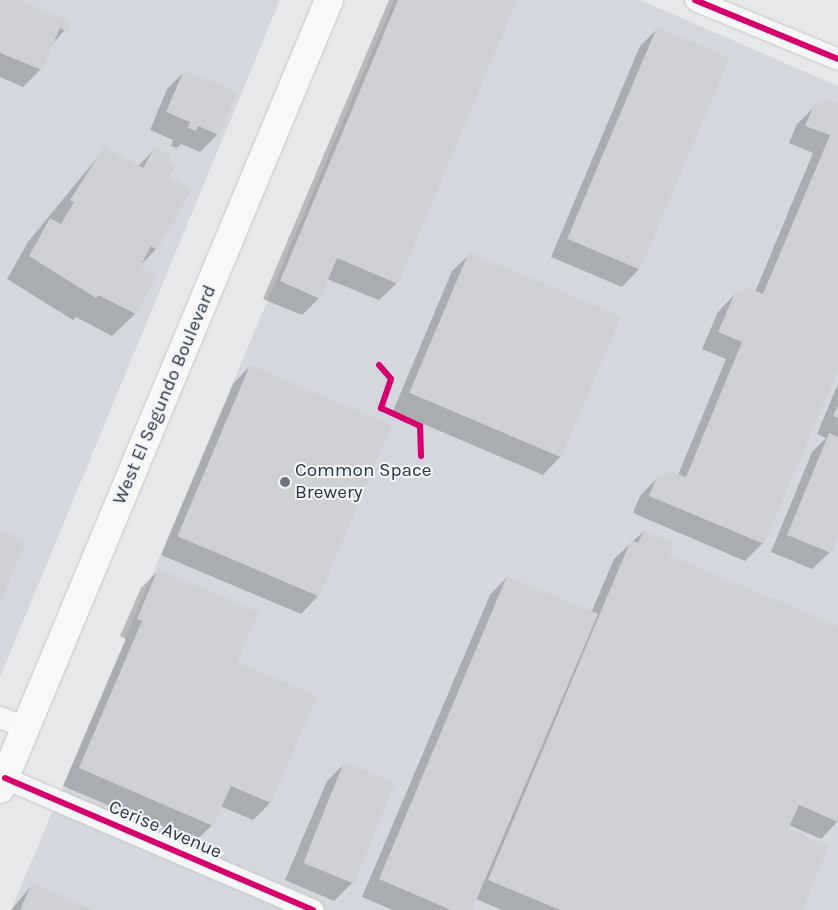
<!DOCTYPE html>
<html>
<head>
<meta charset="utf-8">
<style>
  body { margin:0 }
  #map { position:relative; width:838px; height:910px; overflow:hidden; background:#e6e8ea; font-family:Karla,sans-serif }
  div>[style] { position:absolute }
  .built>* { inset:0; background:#d4d7dd }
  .shadow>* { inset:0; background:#0003 }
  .building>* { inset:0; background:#ced0d3; transform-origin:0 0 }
  .roads { filter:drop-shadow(0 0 1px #c4c6c8) drop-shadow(0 0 1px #c4c6c8) }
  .street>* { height:21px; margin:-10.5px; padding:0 10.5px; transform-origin:10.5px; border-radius:10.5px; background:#f5f6f7 }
  .primary>* { height:28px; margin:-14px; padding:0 14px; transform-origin:14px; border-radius:14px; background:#f8f8f8 }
  .cycleway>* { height:6px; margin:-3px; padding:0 3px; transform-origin:3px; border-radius:3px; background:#d6006c }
  .dots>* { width:14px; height:14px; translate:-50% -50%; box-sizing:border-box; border:2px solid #f4f6f9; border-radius:50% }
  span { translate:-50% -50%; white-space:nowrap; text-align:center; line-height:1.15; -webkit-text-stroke:4px #f4f6f9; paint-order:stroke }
  .street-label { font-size:19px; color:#2b3445 }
  .poi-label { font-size:19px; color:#2b3445 }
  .left { translate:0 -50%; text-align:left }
</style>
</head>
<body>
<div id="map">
  <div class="built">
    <div style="clip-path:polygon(0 0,280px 0,0 677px)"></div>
    <div style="clip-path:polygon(394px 0,640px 0,838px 86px,838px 910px,11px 910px)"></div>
  </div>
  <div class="shadow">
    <div style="clip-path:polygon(0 0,17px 0,70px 24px,50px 47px,41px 69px,23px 87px,0 77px)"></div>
    <div style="clip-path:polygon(389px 0,516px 0,397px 283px,379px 300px,327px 279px,319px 298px,302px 315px,263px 299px)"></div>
    <div style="clip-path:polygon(657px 29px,639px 269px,622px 287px,551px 257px,640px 46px)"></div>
    <div style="clip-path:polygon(185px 71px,218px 134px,200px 152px,181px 144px,177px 148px,171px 146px,173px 140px,150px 130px,167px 89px)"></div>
    <div style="clip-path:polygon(838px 105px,838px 366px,763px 543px,745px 561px,633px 513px,640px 496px,657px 478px,678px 475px,726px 359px,702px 349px,718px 312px,735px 294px,755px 292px,813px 153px,789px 143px,797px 124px,815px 106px)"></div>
    <div style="clip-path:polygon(105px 148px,137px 167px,155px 149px,167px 162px,156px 249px,138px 268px,155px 277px,135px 314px,112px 336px,76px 317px,73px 320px,7px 279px,28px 242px)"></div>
    <div style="clip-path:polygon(470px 254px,560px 457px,543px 475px,393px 411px,452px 271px)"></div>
    <div style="clip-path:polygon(250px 366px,318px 596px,301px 614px,161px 555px,233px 384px)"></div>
    <div style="clip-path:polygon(838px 384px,838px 532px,830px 552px,812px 569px,771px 552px,812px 452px,826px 438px,817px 434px)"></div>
    <div style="clip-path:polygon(644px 531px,667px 556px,838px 628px,838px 821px,821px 839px,789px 825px,787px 829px,801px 910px,502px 910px,476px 899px,471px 910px,393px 910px,362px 897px,490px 595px,507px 577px,591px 613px,614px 559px)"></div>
    <div style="clip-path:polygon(159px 570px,236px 663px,270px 803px,253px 820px,220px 806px,212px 825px,195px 842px,63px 786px,126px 639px,120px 636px,141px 588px)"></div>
    <div style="clip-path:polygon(345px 763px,352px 883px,334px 901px,285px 880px,327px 781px)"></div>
    <div style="clip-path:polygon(32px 885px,92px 910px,11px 910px)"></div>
  </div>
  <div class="building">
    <div style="clip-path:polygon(0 0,20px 0,71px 23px,68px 32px,60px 28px,42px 70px,0 53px)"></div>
    <div style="clip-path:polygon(398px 0,517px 0,398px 284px,337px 258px,320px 299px,280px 281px)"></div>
    <div style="left:657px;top:27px;width:79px;height:230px;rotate:23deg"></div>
    <div style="clip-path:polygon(184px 70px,237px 92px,219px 135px,198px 126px,196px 131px,188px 128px,190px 122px,166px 112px)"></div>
    <div style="clip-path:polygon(828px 99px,838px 103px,838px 369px,764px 544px,649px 496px,657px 477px,672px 472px,686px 477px,742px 342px,718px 332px,735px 293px,749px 288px,763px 294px,830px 135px,805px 126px,814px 105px)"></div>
    <div style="clip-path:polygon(104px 147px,143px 168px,155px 147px,171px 156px,169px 161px,176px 165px,169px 177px,192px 189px,157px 250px,151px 246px,140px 267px,157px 276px,136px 314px,98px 295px,96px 298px,29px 256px,50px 218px,61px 224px,74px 202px,70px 200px)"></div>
    <div style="left:469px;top:252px;width:165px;height:153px;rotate:23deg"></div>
    <div style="left:250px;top:365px;width:154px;height:186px;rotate:23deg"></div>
    <div style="clip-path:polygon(838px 405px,838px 418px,833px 416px)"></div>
    <div style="clip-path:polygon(829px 433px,838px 437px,838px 535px,831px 553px,787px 535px)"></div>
    <div style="clip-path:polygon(0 530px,26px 541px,0 603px)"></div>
    <div style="clip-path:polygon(644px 530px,674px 543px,669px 555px,838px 626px,838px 822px,799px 805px,788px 829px,829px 846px,802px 910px,560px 910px,488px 880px,631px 540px,638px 543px)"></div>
    <div style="clip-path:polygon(158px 569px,259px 612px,237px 662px,317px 696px,271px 803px,231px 786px,213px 826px,79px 768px,142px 621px,137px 619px)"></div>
    <div style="clip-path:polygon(507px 576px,598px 614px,472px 910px,451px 910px,379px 879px)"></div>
    <div style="left:344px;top:762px;width:55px;height:109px;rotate:22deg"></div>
    <div style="clip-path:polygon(32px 883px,95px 910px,20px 910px)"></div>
  </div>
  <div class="roads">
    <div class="street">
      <div style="left:695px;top:0;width:155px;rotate:22.4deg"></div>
      <div style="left:0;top:717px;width:28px;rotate:23deg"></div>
      <div style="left:5px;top:778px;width:335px;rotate:23.2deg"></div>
    </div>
    <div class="primary">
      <div style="left:0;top:789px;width:855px;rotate:-67.36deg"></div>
    </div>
  </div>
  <div class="cycleway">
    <div style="left:695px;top:0;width:155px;rotate:22.4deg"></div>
    <div style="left:379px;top:365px;width:18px;rotate:49deg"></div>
    <div style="left:391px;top:379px;width:31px;rotate:109deg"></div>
    <div style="left:381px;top:408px;width:43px;rotate:24.8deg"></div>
    <div style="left:420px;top:426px;width:30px;rotate:88deg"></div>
    <div style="left:5px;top:778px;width:335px;rotate:23.2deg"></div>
  </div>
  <div class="dots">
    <div style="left:285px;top:482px;background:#6c737f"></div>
  </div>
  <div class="street-label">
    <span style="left:165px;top:395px;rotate:-67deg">West El Segundo Boulevard</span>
    <span style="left:165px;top:830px;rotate:23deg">Cerise Avenue</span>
  </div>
  <div class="poi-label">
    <span class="left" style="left:295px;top:482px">Common Space<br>Brewery</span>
  </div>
</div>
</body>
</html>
